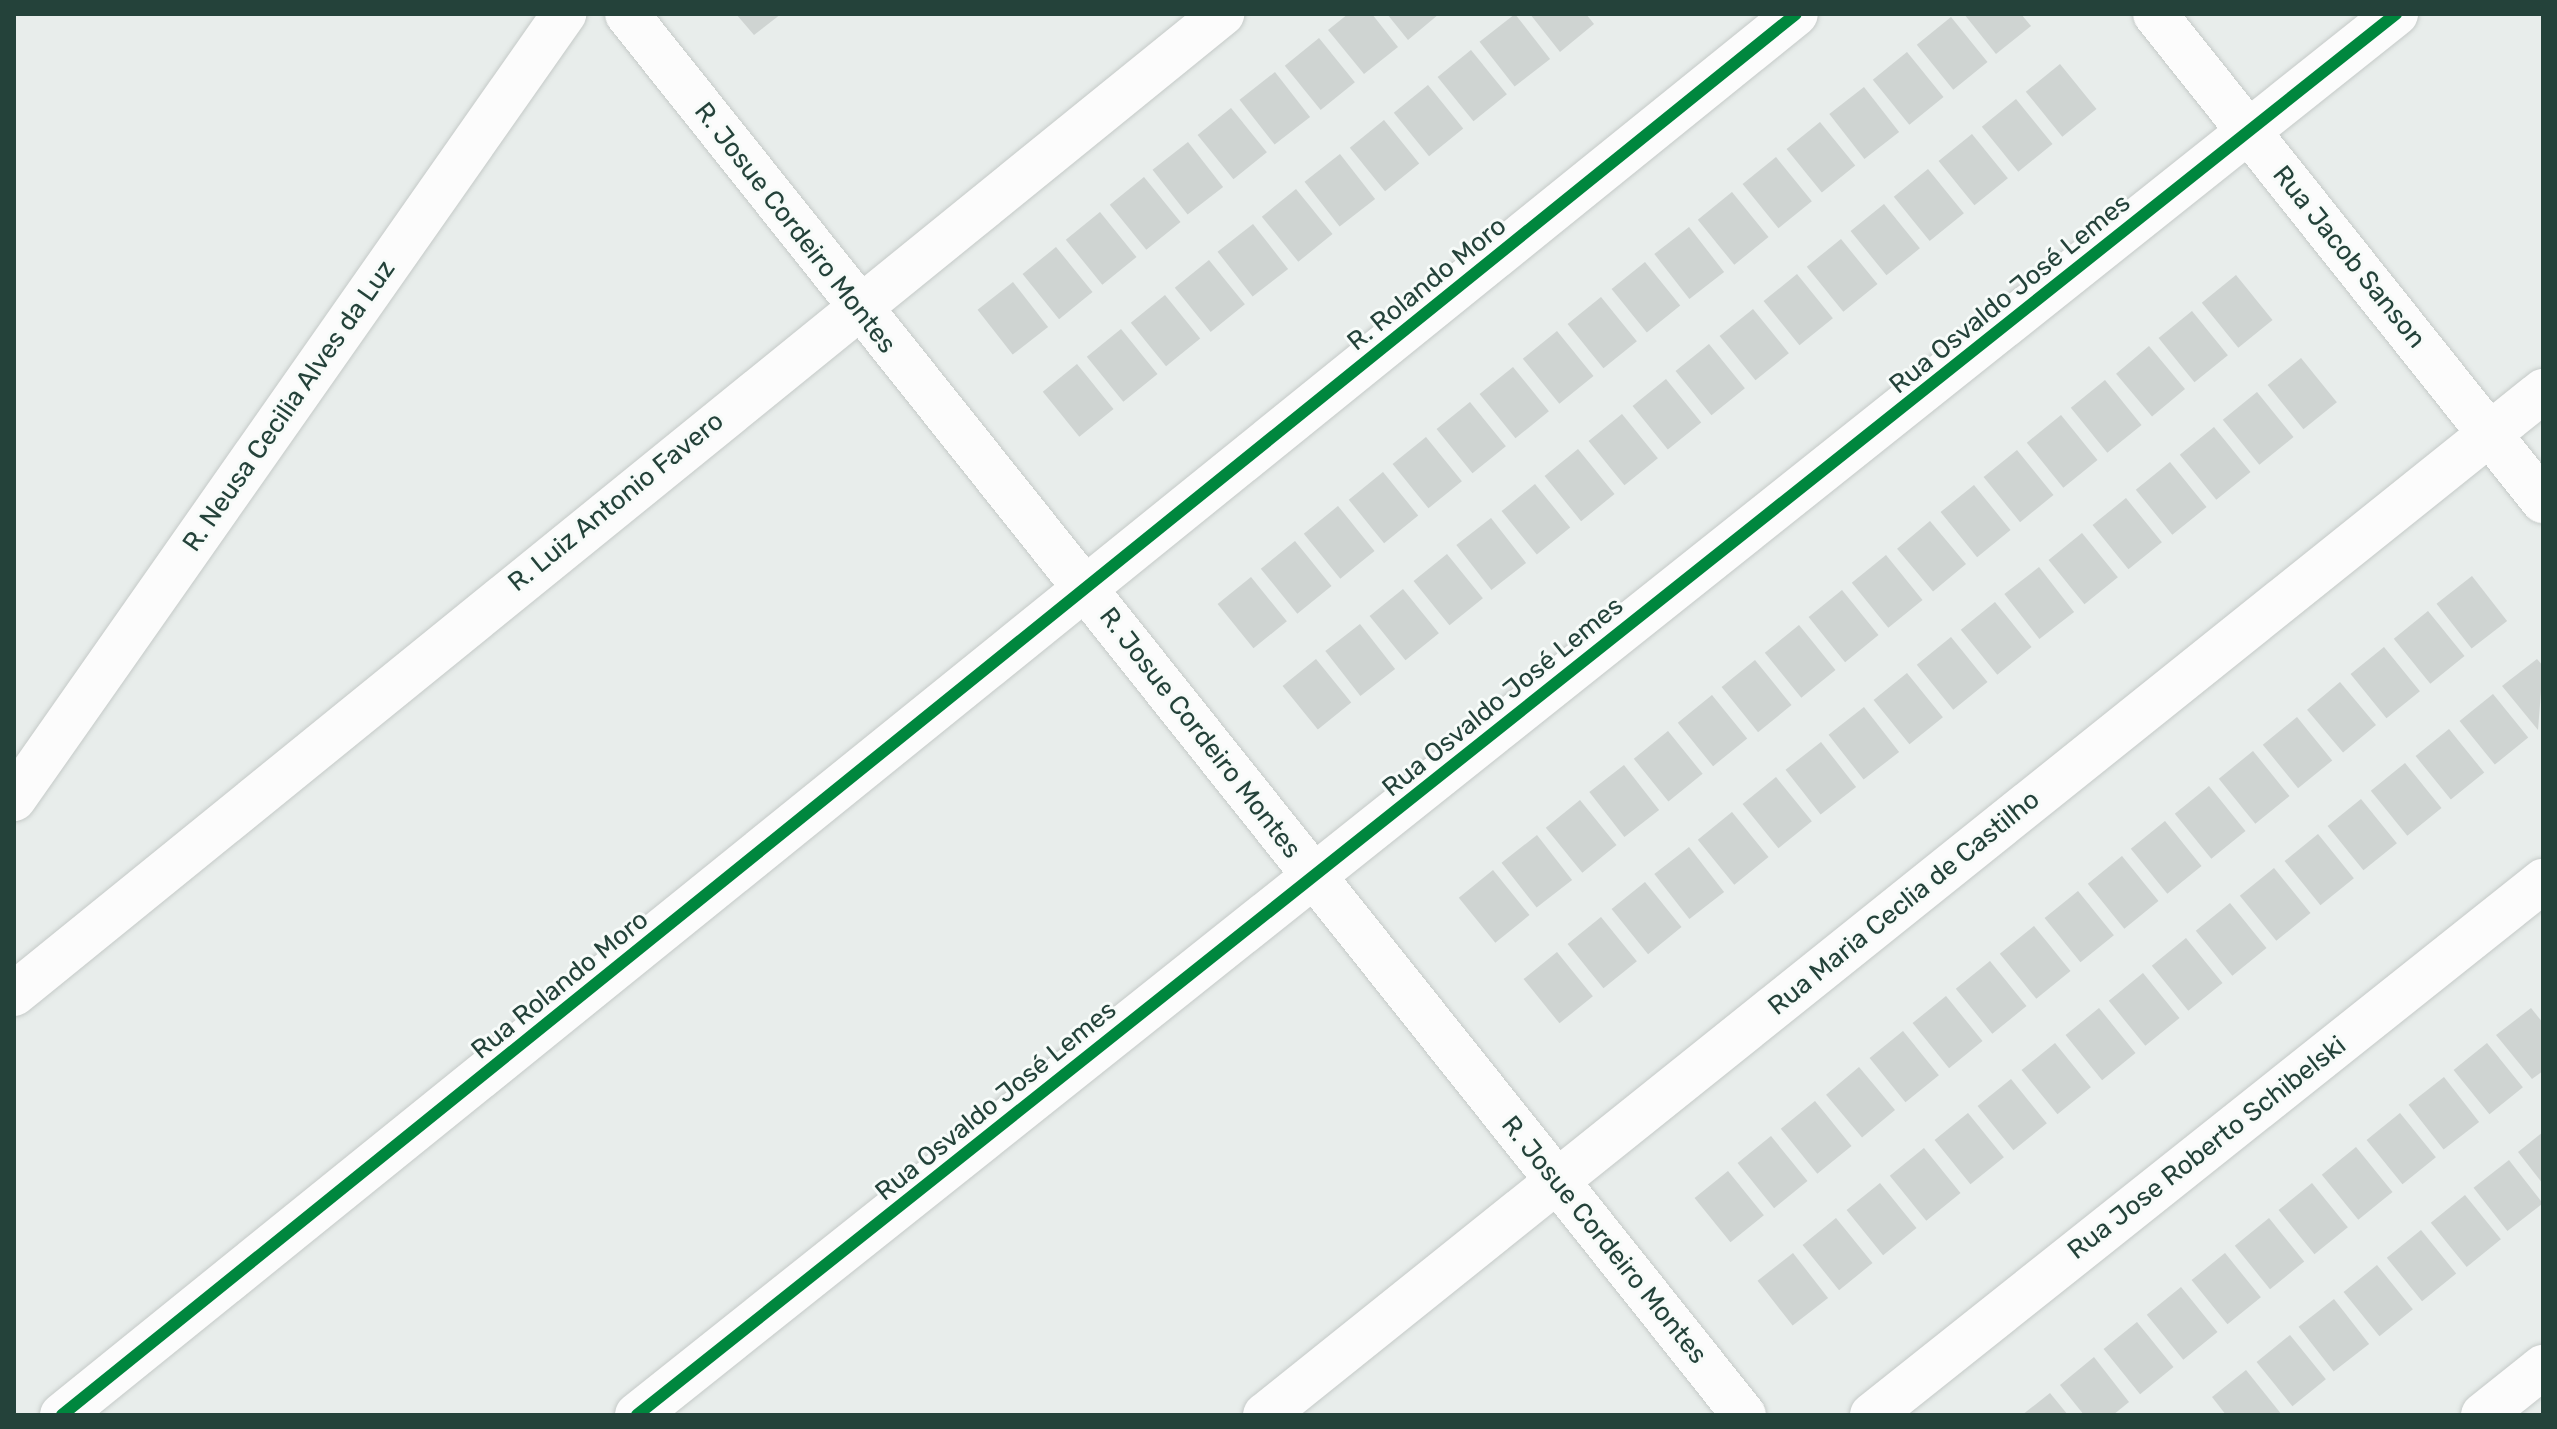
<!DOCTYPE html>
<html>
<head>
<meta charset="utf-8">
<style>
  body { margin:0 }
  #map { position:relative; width:2557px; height:1429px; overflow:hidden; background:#e8edeb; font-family:Rubik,sans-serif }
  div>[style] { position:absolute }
  .building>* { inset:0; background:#cfd4d2; transform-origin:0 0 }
  .roads { filter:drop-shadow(0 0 2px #c5cac8) drop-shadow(0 0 2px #c5cac8) }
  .street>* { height:44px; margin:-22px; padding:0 22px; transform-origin:22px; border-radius:22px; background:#fcfcfc }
  .cycleway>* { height:12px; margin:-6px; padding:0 6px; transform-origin:6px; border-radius:6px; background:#00873e }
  span { translate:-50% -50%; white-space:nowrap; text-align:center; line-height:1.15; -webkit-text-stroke:6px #f7fbf9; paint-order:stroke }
  .street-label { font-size:26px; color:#24423a }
  .frame { position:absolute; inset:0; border:16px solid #24423a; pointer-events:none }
</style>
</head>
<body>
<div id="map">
  <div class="building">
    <div style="clip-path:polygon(736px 14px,781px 14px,754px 35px)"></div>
    <div style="clip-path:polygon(1348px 14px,1372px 14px,1398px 47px,1364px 74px,1328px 30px)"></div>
    <div style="clip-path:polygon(1387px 14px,1439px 14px,1408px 40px)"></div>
    <div style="left:1515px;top:14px;width:57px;height:45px;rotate:52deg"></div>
    <div style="clip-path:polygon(1530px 14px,1586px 14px,1594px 24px,1560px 52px)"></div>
    <div style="clip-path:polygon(1964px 14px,2021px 14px,2031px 26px,1996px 54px)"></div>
    <div style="left:1951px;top:17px;width:58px;height:44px;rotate:51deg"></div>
    <div style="left:1319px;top:38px;width:57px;height:44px;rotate:51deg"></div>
    <div style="left:1471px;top:50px;width:57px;height:43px;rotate:51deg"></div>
    <div style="left:1907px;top:52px;width:58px;height:44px;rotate:51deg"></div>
    <div style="left:2060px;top:64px;width:58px;height:44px;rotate:51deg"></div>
    <div style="left:1275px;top:72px;width:57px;height:45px;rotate:52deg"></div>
    <div style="left:1428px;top:85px;width:56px;height:44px;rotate:51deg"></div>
    <div style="left:1864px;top:87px;width:57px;height:44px;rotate:52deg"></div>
    <div style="left:2016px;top:99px;width:58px;height:44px;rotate:51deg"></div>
    <div style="left:1231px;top:108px;width:57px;height:43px;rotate:51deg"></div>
    <div style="left:1384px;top:120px;width:56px;height:44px;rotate:51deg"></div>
    <div style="left:1820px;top:122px;width:56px;height:43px;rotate:51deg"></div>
    <div style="left:1972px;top:134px;width:57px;height:43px;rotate:51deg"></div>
    <div style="left:1188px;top:142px;width:57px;height:45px;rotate:52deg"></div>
    <div style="left:1340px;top:154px;width:57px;height:45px;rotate:52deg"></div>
    <div style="left:1776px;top:157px;width:57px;height:43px;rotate:51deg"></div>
    <div style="left:1928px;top:169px;width:57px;height:44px;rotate:51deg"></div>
    <div style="left:1144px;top:177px;width:58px;height:44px;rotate:51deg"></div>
    <div style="left:1296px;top:189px;width:58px;height:44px;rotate:51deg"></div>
    <div style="left:1732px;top:192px;width:58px;height:44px;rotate:51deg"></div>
    <div style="left:1884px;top:204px;width:57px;height:43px;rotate:51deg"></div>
    <div style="left:1100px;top:212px;width:58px;height:44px;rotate:51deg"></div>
    <div style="left:1253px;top:224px;width:57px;height:45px;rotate:52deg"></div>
    <div style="left:1689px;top:227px;width:57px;height:44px;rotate:52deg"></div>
    <div style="left:1841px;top:239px;width:58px;height:44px;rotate:51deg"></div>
    <div style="left:1056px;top:247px;width:58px;height:43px;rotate:51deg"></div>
    <div style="left:1209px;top:260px;width:57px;height:44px;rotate:51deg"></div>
    <div style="left:1645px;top:262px;width:56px;height:43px;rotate:51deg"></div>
    <div style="left:1797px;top:274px;width:57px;height:43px;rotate:51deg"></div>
    <div style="left:2236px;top:275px;width:58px;height:44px;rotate:51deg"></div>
    <div style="left:1013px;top:282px;width:57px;height:45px;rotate:52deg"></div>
    <div style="left:1165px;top:295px;width:56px;height:44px;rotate:51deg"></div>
    <div style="left:1601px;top:297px;width:57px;height:43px;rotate:51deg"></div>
    <div style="left:1753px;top:309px;width:57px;height:43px;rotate:51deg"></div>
    <div style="left:2192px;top:311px;width:57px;height:43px;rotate:51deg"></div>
    <div style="left:1121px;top:329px;width:58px;height:44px;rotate:51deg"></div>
    <div style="left:1557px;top:331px;width:58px;height:44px;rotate:51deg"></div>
    <div style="left:1709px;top:344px;width:57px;height:43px;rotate:51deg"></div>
    <div style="left:2149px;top:346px;width:56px;height:43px;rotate:50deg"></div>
    <div style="left:2301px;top:358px;width:57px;height:43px;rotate:51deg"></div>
    <div style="left:1077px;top:364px;width:58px;height:44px;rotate:51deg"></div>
    <div style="left:1513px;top:367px;width:57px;height:43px;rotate:51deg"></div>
    <div style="left:1666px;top:379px;width:56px;height:43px;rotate:51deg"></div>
    <div style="left:2105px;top:380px;width:58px;height:44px;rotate:51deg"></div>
    <div style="left:2257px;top:392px;width:58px;height:44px;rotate:51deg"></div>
    <div style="left:1470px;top:402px;width:57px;height:43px;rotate:51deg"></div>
    <div style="left:1622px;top:414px;width:57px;height:43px;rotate:51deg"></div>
    <div style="left:2061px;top:415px;width:58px;height:44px;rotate:51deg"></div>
    <div style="left:2214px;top:427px;width:58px;height:44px;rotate:51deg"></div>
    <div style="left:1426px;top:437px;width:57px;height:43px;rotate:51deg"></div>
    <div style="left:1578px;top:449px;width:58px;height:43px;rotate:51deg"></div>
    <div style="left:2017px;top:450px;width:58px;height:43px;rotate:51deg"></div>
    <div style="left:2170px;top:462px;width:58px;height:44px;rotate:51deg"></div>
    <div style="left:1383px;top:472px;width:56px;height:44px;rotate:51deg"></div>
    <div style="left:1535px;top:484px;width:56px;height:43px;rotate:51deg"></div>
    <div style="left:1974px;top:485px;width:58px;height:43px;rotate:51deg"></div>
    <div style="left:2126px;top:498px;width:57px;height:43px;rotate:51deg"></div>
    <div style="left:1338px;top:506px;width:58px;height:44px;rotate:51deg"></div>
    <div style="left:1491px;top:518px;width:57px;height:44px;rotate:52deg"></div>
    <div style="left:1930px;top:521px;width:56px;height:43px;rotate:50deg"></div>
    <div style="left:2082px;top:533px;width:57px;height:43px;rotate:51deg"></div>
    <div style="left:1295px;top:541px;width:58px;height:44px;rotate:51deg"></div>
    <div style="left:1447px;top:554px;width:57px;height:43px;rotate:51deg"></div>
    <div style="left:1886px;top:555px;width:58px;height:44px;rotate:51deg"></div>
    <div style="left:2039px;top:567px;width:57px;height:44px;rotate:52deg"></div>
    <div style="left:2472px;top:576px;width:57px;height:45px;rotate:52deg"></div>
    <div style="left:1251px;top:577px;width:57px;height:43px;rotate:51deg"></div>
    <div style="left:1403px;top:589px;width:57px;height:43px;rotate:51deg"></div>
    <div style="left:1842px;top:590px;width:58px;height:43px;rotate:51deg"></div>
    <div style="left:1995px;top:602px;width:58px;height:44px;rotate:51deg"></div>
    <div style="left:2428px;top:611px;width:58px;height:44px;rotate:51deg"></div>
    <div style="left:1360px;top:624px;width:57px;height:44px;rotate:52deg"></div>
    <div style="left:1799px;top:625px;width:58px;height:44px;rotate:51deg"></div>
    <div style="left:1951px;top:637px;width:58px;height:44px;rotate:51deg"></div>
    <div style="left:2384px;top:647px;width:57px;height:43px;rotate:51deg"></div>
    <div style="left:1316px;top:659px;width:56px;height:43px;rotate:51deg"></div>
    <div style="clip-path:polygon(2537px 659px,2543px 666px,2538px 730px,2502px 686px)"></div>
    <div style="left:1755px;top:660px;width:58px;height:43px;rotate:51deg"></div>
    <div style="left:1907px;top:673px;width:57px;height:43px;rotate:51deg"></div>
    <div style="left:2340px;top:682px;width:56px;height:43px;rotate:50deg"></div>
    <div style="left:2493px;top:694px;width:56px;height:43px;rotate:51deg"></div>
    <div style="left:1712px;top:695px;width:56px;height:44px;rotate:51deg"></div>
    <div style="left:1864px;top:707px;width:57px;height:45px;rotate:52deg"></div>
    <div style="left:2297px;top:717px;width:56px;height:44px;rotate:51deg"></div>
    <div style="left:2449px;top:729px;width:56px;height:43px;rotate:51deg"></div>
    <div style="left:1668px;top:731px;width:55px;height:44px;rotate:51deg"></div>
    <div style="left:1821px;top:742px;width:57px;height:45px;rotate:52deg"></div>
    <div style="left:2253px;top:751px;width:58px;height:44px;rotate:51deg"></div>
    <div style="left:2405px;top:763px;width:58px;height:44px;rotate:51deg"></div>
    <div style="left:1624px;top:765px;width:57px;height:44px;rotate:52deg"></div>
    <div style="left:1776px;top:777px;width:57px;height:43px;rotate:51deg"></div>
    <div style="left:2209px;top:786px;width:58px;height:44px;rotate:51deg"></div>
    <div style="left:2361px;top:799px;width:57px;height:43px;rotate:51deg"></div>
    <div style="left:1580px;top:800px;width:58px;height:44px;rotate:51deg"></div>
    <div style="left:1732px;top:812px;width:58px;height:44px;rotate:51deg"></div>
    <div style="left:2165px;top:821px;width:58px;height:44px;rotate:51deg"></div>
    <div style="left:2318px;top:834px;width:57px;height:43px;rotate:51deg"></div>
    <div style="left:1537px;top:835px;width:57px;height:45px;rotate:52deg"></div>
    <div style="left:1689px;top:847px;width:57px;height:44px;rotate:52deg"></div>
    <div style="left:2122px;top:856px;width:58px;height:44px;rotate:51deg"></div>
    <div style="left:2274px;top:868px;width:58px;height:44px;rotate:51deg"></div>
    <div style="left:1493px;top:870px;width:58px;height:44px;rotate:51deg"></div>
    <div style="left:1645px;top:882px;width:58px;height:43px;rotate:51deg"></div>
    <div style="left:2078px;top:891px;width:57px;height:43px;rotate:51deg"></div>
    <div style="left:2230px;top:903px;width:58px;height:44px;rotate:51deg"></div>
    <div style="left:1601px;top:917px;width:57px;height:43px;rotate:51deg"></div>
    <div style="left:2034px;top:926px;width:58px;height:44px;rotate:51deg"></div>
    <div style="left:2186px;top:938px;width:58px;height:44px;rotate:51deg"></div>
    <div style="left:1557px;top:952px;width:57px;height:43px;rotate:51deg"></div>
    <div style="left:1990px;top:961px;width:58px;height:44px;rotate:51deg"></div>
    <div style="left:2143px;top:973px;width:58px;height:44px;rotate:51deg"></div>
    <div style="left:1946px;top:996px;width:58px;height:43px;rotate:51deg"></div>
    <div style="left:2099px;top:1008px;width:58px;height:43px;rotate:51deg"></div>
    <div style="clip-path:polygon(2531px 1008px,2543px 1023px,2543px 1071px,2532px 1079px,2496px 1035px)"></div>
    <div style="left:1903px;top:1031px;width:57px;height:43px;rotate:51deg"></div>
    <div style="left:2055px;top:1043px;width:57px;height:43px;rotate:51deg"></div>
    <div style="left:2487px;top:1043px;width:57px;height:43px;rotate:51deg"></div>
    <div style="left:1859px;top:1067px;width:56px;height:43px;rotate:50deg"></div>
    <div style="left:2444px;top:1077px;width:57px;height:45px;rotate:52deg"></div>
    <div style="left:2011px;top:1079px;width:57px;height:43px;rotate:51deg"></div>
    <div style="left:1815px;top:1101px;width:58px;height:44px;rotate:51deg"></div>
    <div style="left:1968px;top:1113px;width:57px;height:43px;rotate:51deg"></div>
    <div style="left:2400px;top:1113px;width:57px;height:43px;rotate:51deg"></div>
    <div style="clip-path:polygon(2543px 1132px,2543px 1184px,2518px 1152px)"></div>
    <div style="left:1771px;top:1136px;width:58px;height:43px;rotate:51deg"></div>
    <div style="left:2356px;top:1147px;width:58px;height:44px;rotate:51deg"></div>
    <div style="left:1924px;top:1148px;width:58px;height:44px;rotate:51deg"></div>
    <div style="left:2509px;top:1160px;width:55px;height:45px;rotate:52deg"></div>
    <div style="left:1728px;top:1171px;width:57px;height:43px;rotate:51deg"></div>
    <div style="left:1880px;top:1183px;width:58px;height:43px;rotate:51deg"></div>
    <div style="left:2312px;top:1183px;width:57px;height:43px;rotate:51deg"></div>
    <div style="left:2465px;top:1195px;width:57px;height:44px;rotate:51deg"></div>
    <div style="left:1836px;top:1218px;width:58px;height:43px;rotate:51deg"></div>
    <div style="left:2269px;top:1218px;width:56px;height:44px;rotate:51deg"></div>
    <div style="left:2421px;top:1230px;width:56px;height:44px;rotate:51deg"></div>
    <div style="left:1793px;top:1253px;width:57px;height:45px;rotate:52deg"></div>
    <div style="left:2225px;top:1253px;width:57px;height:43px;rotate:51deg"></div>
    <div style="left:2377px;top:1265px;width:57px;height:43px;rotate:51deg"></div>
    <div style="left:2181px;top:1287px;width:58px;height:44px;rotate:51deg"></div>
    <div style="left:2334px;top:1299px;width:57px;height:45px;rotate:52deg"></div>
    <div style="left:2137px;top:1322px;width:58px;height:43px;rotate:51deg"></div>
    <div style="left:2290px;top:1335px;width:57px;height:43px;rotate:51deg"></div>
    <div style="clip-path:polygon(2094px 1357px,2129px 1402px,2113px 1415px,2084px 1415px,2060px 1385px)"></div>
    <div style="clip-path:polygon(2246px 1370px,2282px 1415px,2226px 1415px,2212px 1397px)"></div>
    <div style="clip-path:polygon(2050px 1393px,2068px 1415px,2022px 1415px)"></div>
  </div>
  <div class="roads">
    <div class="street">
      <div style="left:627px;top:14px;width:1792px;rotate:51.44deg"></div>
      <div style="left:2155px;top:14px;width:623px;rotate:51.46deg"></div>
      <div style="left:14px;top:799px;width:959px;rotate:-54.98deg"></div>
      <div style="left:14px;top:994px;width:1556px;rotate:-39.05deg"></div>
      <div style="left:62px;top:1415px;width:2229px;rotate:-38.94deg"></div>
      <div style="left:637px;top:1415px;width:2249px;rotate:-38.54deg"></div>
      <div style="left:1265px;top:1415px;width:1638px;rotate:-38.7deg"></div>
      <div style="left:1872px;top:1415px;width:858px;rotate:-38.51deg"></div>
      <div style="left:2483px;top:1415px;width:77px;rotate:-38.7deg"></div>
    </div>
  </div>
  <div class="cycleway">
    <div style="left:62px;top:1415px;width:2229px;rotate:-38.94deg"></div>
    <div style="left:637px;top:1415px;width:2249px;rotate:-38.54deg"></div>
  </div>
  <div class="street-label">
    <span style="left:795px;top:228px;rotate:52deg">R. Josue Cordeiro Montes</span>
    <span style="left:2349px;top:257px;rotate:51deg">Rua Jacob Sanson</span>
    <span style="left:1427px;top:284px;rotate:-39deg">R. Rolando Moro</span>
    <span style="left:2010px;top:294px;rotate:-39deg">Rua Osvaldo José Lemes</span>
    <span style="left:289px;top:406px;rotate:-55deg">R. Neusa Cecilia Alves da Luz</span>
    <span style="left:616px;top:502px;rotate:-39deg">R. Luiz Antonio Favero</span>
    <span style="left:1503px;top:697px;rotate:-39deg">Rua Osvaldo José Lemes</span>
    <span style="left:1200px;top:733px;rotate:52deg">R. Josue Cordeiro Montes</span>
    <span style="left:1904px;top:903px;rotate:-39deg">Rua Maria Ceclia de Castilho</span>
    <span style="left:560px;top:985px;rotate:-39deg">Rua Rolando Moro</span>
    <span style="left:996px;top:1101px;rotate:-39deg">Rua Osvaldo José Lemes</span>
    <span style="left:2207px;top:1148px;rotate:-38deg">Rua Jose Roberto Schibelski</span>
    <span style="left:1604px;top:1240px;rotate:51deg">R. Josue Cordeiro Montes</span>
  </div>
  <div class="frame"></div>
</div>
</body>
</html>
